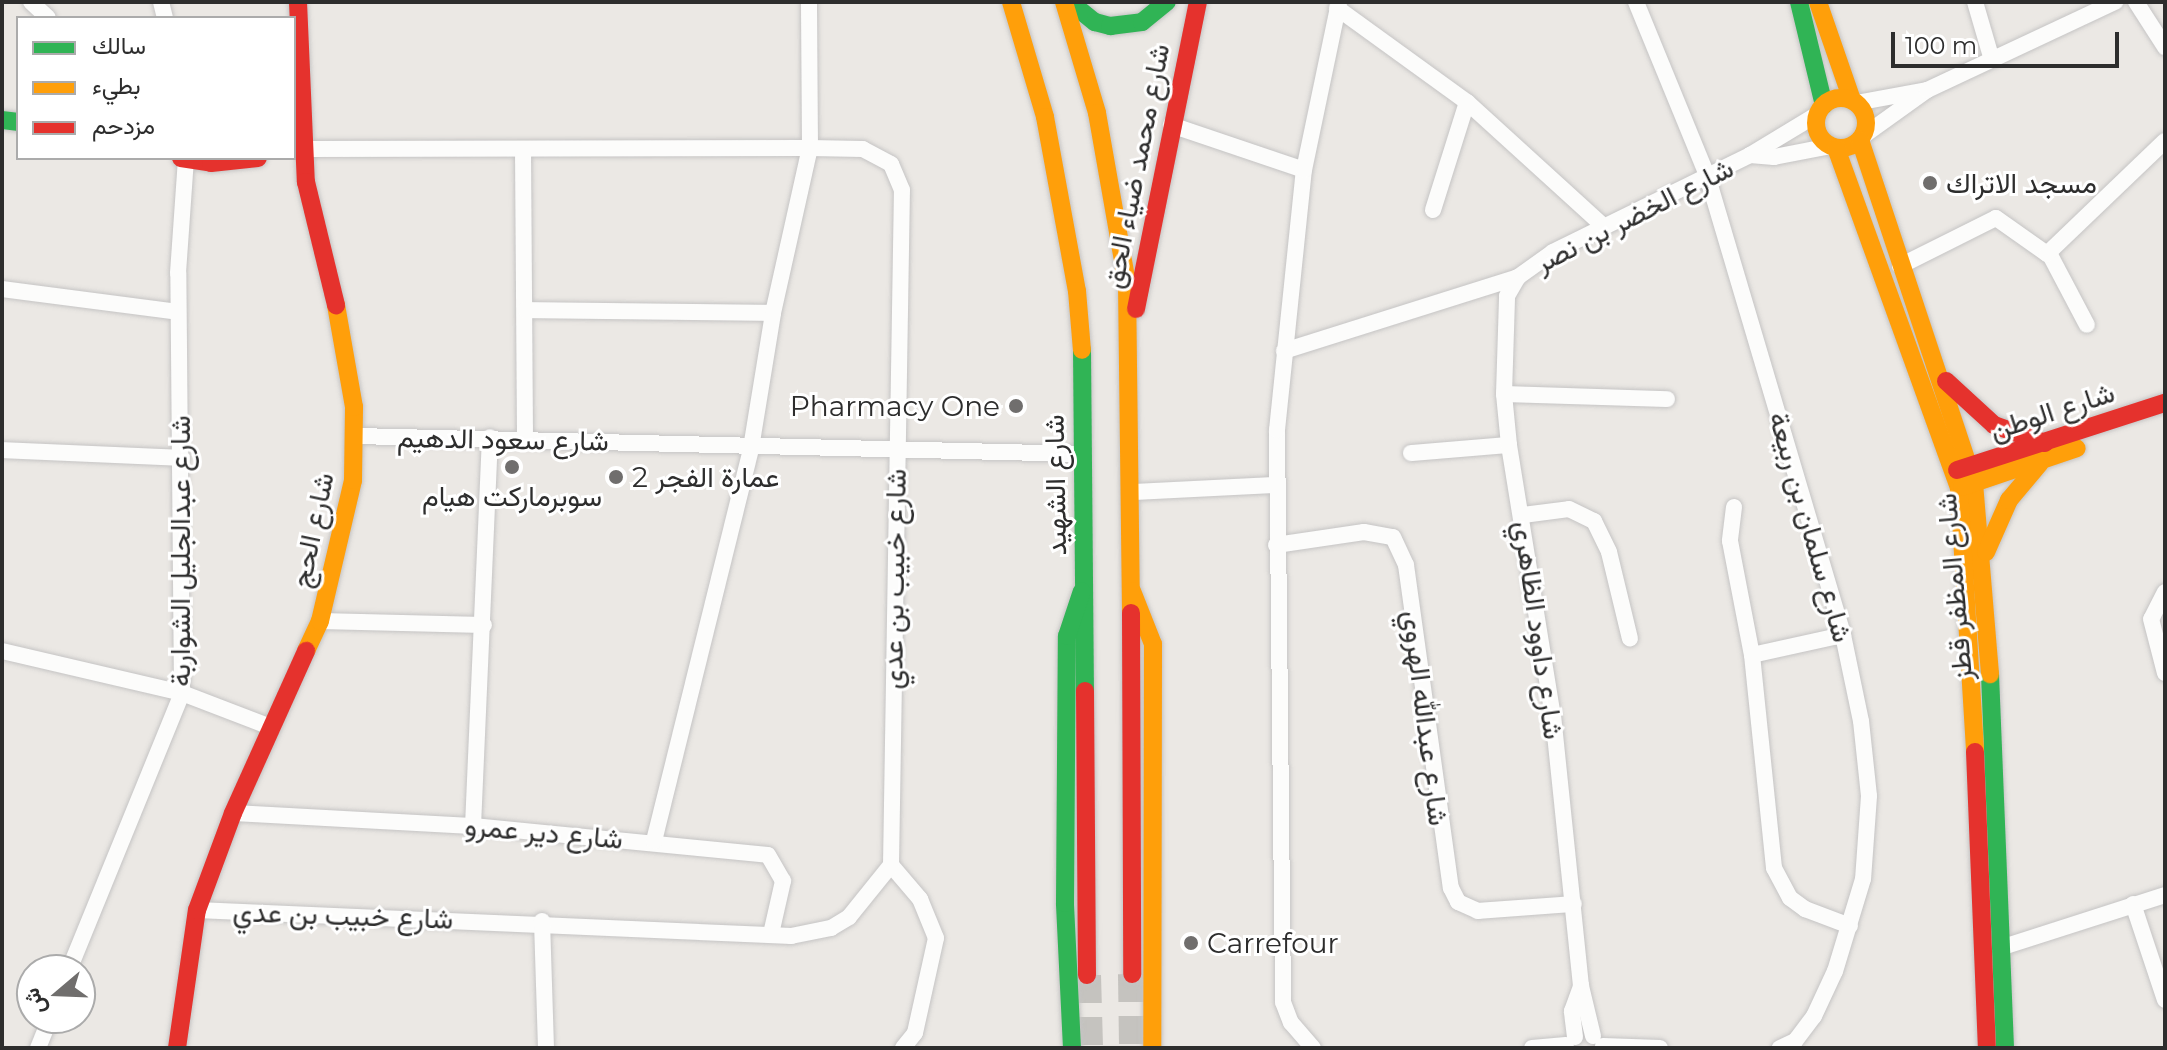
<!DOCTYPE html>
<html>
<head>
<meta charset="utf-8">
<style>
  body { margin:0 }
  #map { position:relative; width:2167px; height:1050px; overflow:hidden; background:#ebe8e4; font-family:Montserrat,Vazirmatn,sans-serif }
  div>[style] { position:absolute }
  .highway-tunnel>* { height:28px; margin-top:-14px; transform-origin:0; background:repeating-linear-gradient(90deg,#c5c3bf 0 28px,transparent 0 42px) }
  .roads { filter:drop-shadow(0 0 2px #c5c4c4) drop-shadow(0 0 2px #c5c4c4) }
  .street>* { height:16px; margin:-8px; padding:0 8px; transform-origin:8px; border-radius:8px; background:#fcfcfb }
  .fast>* { height:18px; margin:-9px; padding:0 9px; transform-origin:9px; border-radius:9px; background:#30b455 }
  .slow>* { height:18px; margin:-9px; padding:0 9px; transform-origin:9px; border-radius:9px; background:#ff9f0a }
  .slow>.ring { margin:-9px; padding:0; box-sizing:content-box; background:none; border:18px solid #ff9f0a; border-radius:50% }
  .jam>* { height:18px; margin:-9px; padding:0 9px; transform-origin:9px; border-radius:9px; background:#e5322d }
  .dots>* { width:22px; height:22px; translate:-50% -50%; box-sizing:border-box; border:4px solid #fff; border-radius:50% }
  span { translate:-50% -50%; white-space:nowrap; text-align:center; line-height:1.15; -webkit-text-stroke:6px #fff; paint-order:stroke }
  .street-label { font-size:28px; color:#2d2d2d }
  .poi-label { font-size:28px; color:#2d2d2d }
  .left { translate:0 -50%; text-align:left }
  .right { translate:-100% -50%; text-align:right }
  .frame { position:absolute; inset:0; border:4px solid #2d2d2d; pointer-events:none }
  .legend { position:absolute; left:16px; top:16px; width:280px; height:144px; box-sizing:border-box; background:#fff; border:2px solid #ababab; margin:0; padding:10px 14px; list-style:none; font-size:24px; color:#2d2d2d }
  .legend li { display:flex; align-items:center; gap:16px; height:40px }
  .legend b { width:40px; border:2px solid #ababab }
  .north { position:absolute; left:16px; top:954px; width:80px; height:80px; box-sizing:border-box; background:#fff; border:2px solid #ababab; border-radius:50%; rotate:251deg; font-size:22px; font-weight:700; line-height:32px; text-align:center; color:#2d2d2d }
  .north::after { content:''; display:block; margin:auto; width:28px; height:36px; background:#706e6d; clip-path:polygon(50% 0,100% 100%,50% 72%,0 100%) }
  .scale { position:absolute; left:1891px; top:32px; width:228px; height:36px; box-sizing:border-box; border:4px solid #2d2d2d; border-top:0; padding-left:10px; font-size:24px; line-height:28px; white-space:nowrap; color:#2d2d2d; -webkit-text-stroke:6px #fff; paint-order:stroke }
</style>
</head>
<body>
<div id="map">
  <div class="highway-tunnel">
    <div style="left:1132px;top:974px;width:74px;rotate:89.2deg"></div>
    <div style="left:1087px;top:975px;width:73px;rotate:88.4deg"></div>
  </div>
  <div class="roads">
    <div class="street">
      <div style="left:31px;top:2px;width:23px;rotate:43deg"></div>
      <div style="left:161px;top:2px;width:16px;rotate:76deg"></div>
      <div style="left:1636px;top:2px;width:187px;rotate:67.7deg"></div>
      <div style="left:1707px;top:175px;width:480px;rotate:73.5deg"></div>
      <div style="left:1843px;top:635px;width:88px;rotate:78.2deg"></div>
      <div style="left:1861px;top:721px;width:75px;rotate:83.9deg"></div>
      <div style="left:1869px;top:796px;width:83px;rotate:94.1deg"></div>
      <div style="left:1863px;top:879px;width:96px;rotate:106.9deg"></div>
      <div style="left:1835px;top:971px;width:50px;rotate:115deg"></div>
      <div style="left:1814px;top:1016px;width:31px;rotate:127deg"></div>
      <div style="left:1795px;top:1041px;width:17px;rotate:155deg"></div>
      <div style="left:1975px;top:2px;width:60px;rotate:73.7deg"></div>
      <div style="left:2136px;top:2px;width:54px;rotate:57.2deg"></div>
      <div style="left:1337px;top:8px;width:160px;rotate:35.9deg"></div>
      <div style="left:1467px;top:102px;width:183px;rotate:42.3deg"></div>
      <div style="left:1856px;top:103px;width:72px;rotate:-10.4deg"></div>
      <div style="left:1171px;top:125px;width:140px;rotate:18.7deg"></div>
      <div style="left:1863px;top:136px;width:79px;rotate:-35.7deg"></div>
      <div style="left:1927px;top:90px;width:208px;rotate:-25.1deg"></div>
      <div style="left:523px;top:150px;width:287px;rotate:89.6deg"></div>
      <div style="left:1750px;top:155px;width:24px;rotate:5deg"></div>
      <div style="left:1774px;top:157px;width:57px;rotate:-11.1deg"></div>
      <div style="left:1433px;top:210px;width:113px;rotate:-72.5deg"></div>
      <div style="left:2049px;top:253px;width:81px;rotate:62.2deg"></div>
      <div style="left:1900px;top:266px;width:107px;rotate:-26.6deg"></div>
      <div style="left:1996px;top:218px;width:62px;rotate:35.2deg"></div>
      <div style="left:2047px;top:254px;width:163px;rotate:-43.8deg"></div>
      <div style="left:2px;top:289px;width:177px;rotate:7.4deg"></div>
      <div style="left:526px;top:310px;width:247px;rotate:0.7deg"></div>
      <div style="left:1284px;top:351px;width:245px;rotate:-17.5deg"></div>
      <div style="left:1504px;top:394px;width:163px;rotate:1.8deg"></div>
      <div style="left:356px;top:436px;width:727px;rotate:1.42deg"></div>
      <div style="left:2px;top:450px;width:180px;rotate:2.5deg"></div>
      <div style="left:1411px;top:453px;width:98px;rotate:-4.7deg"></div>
      <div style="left:1132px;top:492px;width:144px;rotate:-2.8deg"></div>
      <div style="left:1734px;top:507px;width:34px;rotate:97deg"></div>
      <div style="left:1730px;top:541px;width:116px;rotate:79.1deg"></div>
      <div style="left:1752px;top:655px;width:214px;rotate:84.1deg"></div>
      <div style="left:1774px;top:868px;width:34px;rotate:62deg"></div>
      <div style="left:1790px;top:898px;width:19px;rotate:36deg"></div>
      <div style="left:1805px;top:909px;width:48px;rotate:20.7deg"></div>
      <div style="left:1523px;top:515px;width:46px;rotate:-7.4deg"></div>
      <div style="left:1569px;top:509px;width:28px;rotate:26deg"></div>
      <div style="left:1594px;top:521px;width:34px;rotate:64deg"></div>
      <div style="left:1609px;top:552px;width:89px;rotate:76.4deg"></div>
      <div style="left:1276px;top:545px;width:89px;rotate:-8.4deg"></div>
      <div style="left:1364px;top:532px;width:29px;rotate:10deg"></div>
      <div style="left:1393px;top:537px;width:31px;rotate:65deg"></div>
      <div style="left:1406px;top:565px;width:326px;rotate:82.1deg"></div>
      <div style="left:1451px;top:888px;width:16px;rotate:63deg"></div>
      <div style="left:1458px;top:902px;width:22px;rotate:24deg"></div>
      <div style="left:1478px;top:911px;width:96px;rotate:-4.2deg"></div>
      <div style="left:2165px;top:592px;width:30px;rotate:117deg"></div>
      <div style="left:2151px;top:619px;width:56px;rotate:75.5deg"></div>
      <div style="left:320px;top:621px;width:164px;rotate:1.4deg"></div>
      <div style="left:2px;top:651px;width:185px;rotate:13.1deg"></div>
      <div style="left:182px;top:693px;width:97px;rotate:21deg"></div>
      <div style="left:1752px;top:655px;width:93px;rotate:-12.4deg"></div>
      <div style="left:233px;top:813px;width:240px;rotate:3.1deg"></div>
      <div style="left:473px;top:826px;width:296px;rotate:5.6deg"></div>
      <div style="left:768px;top:855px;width:30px;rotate:60deg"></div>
      <div style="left:783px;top:881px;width:54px;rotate:102.8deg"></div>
      <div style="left:473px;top:826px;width:389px;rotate:-87.5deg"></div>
      <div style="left:654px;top:841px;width:405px;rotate:-76.1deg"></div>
      <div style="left:751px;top:448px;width:137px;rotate:-80.7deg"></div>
      <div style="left:773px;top:313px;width:169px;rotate:-77.4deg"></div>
      <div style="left:810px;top:148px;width:146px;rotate:-90.4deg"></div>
      <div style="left:891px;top:865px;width:45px;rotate:49.5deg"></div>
      <div style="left:920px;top:899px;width:42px;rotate:67.7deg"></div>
      <div style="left:936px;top:938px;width:97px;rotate:102.5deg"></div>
      <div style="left:915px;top:1033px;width:19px;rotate:129deg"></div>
      <div style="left:2133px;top:904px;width:101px;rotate:71.6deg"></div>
      <div style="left:197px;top:910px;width:595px;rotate:2.51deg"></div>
      <div style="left:791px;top:936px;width:41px;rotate:-11.3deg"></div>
      <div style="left:831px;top:928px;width:21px;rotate:-31deg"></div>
      <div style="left:849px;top:917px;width:67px;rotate:-51.1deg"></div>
      <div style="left:891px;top:865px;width:675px;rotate:-89.07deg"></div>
      <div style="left:902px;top:190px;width:28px;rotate:-113deg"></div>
      <div style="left:891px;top:164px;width:32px;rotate:-152deg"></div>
      <div style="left:863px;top:149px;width:53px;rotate:-178.9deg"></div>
      <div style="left:810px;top:148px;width:508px;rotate:179.89deg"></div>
      <div style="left:542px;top:921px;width:127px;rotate:88.2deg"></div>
      <div style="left:2000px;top:948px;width:173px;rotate:-17.8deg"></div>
      <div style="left:69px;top:970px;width:299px;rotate:-67.8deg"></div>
      <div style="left:182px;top:693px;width:420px;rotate:-90.5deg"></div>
      <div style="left:178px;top:273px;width:115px;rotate:-86deg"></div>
      <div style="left:1593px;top:1036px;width:51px;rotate:-103.5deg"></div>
      <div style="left:1581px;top:986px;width:270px;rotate:-95.9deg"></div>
      <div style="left:1553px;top:717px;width:276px;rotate:-99.2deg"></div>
      <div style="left:1509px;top:445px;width:51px;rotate:-95.6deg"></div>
      <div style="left:1504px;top:394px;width:98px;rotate:-88.2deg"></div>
      <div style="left:1507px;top:296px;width:22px;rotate:-60deg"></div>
      <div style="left:1518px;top:277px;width:43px;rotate:-35.5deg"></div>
      <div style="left:1553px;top:252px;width:220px;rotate:-26.2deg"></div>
      <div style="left:1750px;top:155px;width:79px;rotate:-31.1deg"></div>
      <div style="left:1575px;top:1037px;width:26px;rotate:-97deg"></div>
      <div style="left:1572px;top:1011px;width:27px;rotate:-70deg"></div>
      <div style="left:1603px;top:1046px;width:57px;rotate:2deg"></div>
      <div style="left:38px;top:1048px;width:32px;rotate:-68deg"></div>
      <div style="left:1313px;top:1048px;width:33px;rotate:-131deg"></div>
      <div style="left:1291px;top:1023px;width:22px;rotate:-111deg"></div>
      <div style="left:1283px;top:1002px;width:572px;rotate:-90.6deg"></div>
      <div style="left:1277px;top:430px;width:261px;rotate:-84.1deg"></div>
      <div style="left:1304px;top:170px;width:172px;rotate:-78.2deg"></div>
      <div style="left:1532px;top:1048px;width:34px;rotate:-5deg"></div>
    </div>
    <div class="fast">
      <div style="left:1070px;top:2px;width:32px;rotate:39deg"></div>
      <div style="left:1095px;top:22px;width:16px;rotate:15deg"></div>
      <div style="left:1110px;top:26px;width:32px;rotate:-7deg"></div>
      <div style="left:1142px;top:22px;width:32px;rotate:-39deg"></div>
      <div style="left:1799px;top:2px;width:106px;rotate:76.4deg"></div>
      <div style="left:2px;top:120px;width:16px;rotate:7deg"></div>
      <div style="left:1082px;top:350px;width:341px;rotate:89.5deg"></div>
      <div style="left:1990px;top:674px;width:374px;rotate:87.7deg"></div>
      <div style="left:1072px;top:1048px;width:145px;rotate:-92.8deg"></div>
      <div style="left:1065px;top:903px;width:267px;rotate:-89.6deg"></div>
      <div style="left:1067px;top:636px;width:47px;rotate:-71.6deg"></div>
    </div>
    <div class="slow">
      <div style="left:1011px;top:2px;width:120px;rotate:73.5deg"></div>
      <div style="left:1045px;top:117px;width:177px;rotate:79.6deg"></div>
      <div style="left:1077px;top:291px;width:59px;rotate:85.2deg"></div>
      <div style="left:1064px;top:2px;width:116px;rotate:73.4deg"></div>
      <div style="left:1097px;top:113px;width:174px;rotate:80deg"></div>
      <div style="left:1127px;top:284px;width:329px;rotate:89.3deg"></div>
      <div style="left:1818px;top:2px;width:104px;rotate:70.9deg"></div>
      <div class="ring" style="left:1816px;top:98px;width:32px;height:32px"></div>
      <div style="left:1860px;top:140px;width:361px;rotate:71.6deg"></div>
      <div style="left:1974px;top:483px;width:192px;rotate:85.2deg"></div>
      <div style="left:1836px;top:148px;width:362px;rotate:70.1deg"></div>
      <div style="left:1959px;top:488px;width:264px;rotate:86.5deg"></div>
      <div style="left:1962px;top:487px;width:121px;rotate:-18.7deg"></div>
      <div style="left:1986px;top:552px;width:57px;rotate:-66.1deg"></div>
      <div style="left:2009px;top:500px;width:48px;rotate:-50deg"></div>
      <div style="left:1132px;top:591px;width:57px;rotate:68.4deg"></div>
      <div style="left:1153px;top:644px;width:404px;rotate:90.1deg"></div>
      <div style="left:306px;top:651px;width:33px;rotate:-65deg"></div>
      <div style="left:320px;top:621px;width:145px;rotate:-76.8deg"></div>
      <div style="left:353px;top:480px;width:73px;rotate:-89.2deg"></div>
      <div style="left:354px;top:407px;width:104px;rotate:-100deg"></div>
    </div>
    <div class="jam">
      <div style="left:298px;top:2px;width:180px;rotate:87.5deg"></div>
      <div style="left:306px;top:182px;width:127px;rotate:76.3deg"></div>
      <div style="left:181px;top:158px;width:30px;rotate:9deg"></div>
      <div style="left:211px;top:163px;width:47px;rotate:-6.1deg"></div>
      <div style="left:1136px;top:309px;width:313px;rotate:-78.6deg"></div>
      <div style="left:1946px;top:381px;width:65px;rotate:42.5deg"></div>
      <div style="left:1994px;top:425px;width:54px;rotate:19.4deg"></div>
      <div style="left:1957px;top:470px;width:219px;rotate:-17.9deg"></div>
      <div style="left:1131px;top:613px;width:361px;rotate:89.8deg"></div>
      <div style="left:1085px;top:691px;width:284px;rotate:89.6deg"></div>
      <div style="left:1975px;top:752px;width:296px;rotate:87.7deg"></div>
      <div style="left:177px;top:1048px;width:139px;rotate:-81.8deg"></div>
      <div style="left:197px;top:910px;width:103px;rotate:-69.6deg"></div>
      <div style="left:233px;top:813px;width:178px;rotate:-65.7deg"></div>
    </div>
  </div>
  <div class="dots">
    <div style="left:1930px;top:183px;background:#706e6d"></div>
    <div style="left:1016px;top:406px;background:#706e6d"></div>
    <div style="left:512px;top:467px;background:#706e6d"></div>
    <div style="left:616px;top:477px;background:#706e6d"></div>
    <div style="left:1191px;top:943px;background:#706e6d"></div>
  </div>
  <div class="street-label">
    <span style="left:1136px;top:166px;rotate:-79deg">شارع محمد ضياء الحق</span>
    <span style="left:1634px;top:215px;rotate:-27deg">شارع الخضر بن نصر</span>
    <span style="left:2052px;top:411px;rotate:-18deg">شارع الوطن</span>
    <span style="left:503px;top:439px;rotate:1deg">شارع سعود الدهيم</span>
    <span style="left:1055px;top:485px;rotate:-91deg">شارع الشهيد</span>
    <span style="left:1811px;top:527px;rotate:74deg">شارع سلمان بن ربيعة</span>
    <span style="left:312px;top:530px;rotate:-78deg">شارع الحج</span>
    <span style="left:180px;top:551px;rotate:-90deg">شارع عبدالجليل الشواربة</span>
    <span style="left:894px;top:579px;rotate:-89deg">شارع خبيب بن عدي</span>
    <span style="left:1954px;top:587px;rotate:-95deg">شارع المظفر قطز</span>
    <span style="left:1539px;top:630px;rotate:82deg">شارع داوود الظاهري</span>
    <span style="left:1426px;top:718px;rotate:83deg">شارع عبدالله الهروي</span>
    <span style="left:544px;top:832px;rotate:5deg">شارع دير عمرو</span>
    <span style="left:343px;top:915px;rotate:2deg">شارع خبيب بن عدي</span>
  </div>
  <div class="poi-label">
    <span class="left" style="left:1946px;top:183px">مسجد الاتراك</span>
    <span class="right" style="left:1000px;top:406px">Pharmacy One</span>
    <span class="left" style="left:632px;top:477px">عمارة الفجر 2</span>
    <span style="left:512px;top:496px">سوبرماركت هيام</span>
    <span class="left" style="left:1207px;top:943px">Carrefour</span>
  </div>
  <div class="frame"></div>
  <ul class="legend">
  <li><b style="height:10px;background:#30b455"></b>سالك</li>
  <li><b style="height:10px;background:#ff9f0a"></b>بطيء</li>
  <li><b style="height:10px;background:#e5322d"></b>مزدحم</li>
  </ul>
  <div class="north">ش</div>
  <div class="scale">100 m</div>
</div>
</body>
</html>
